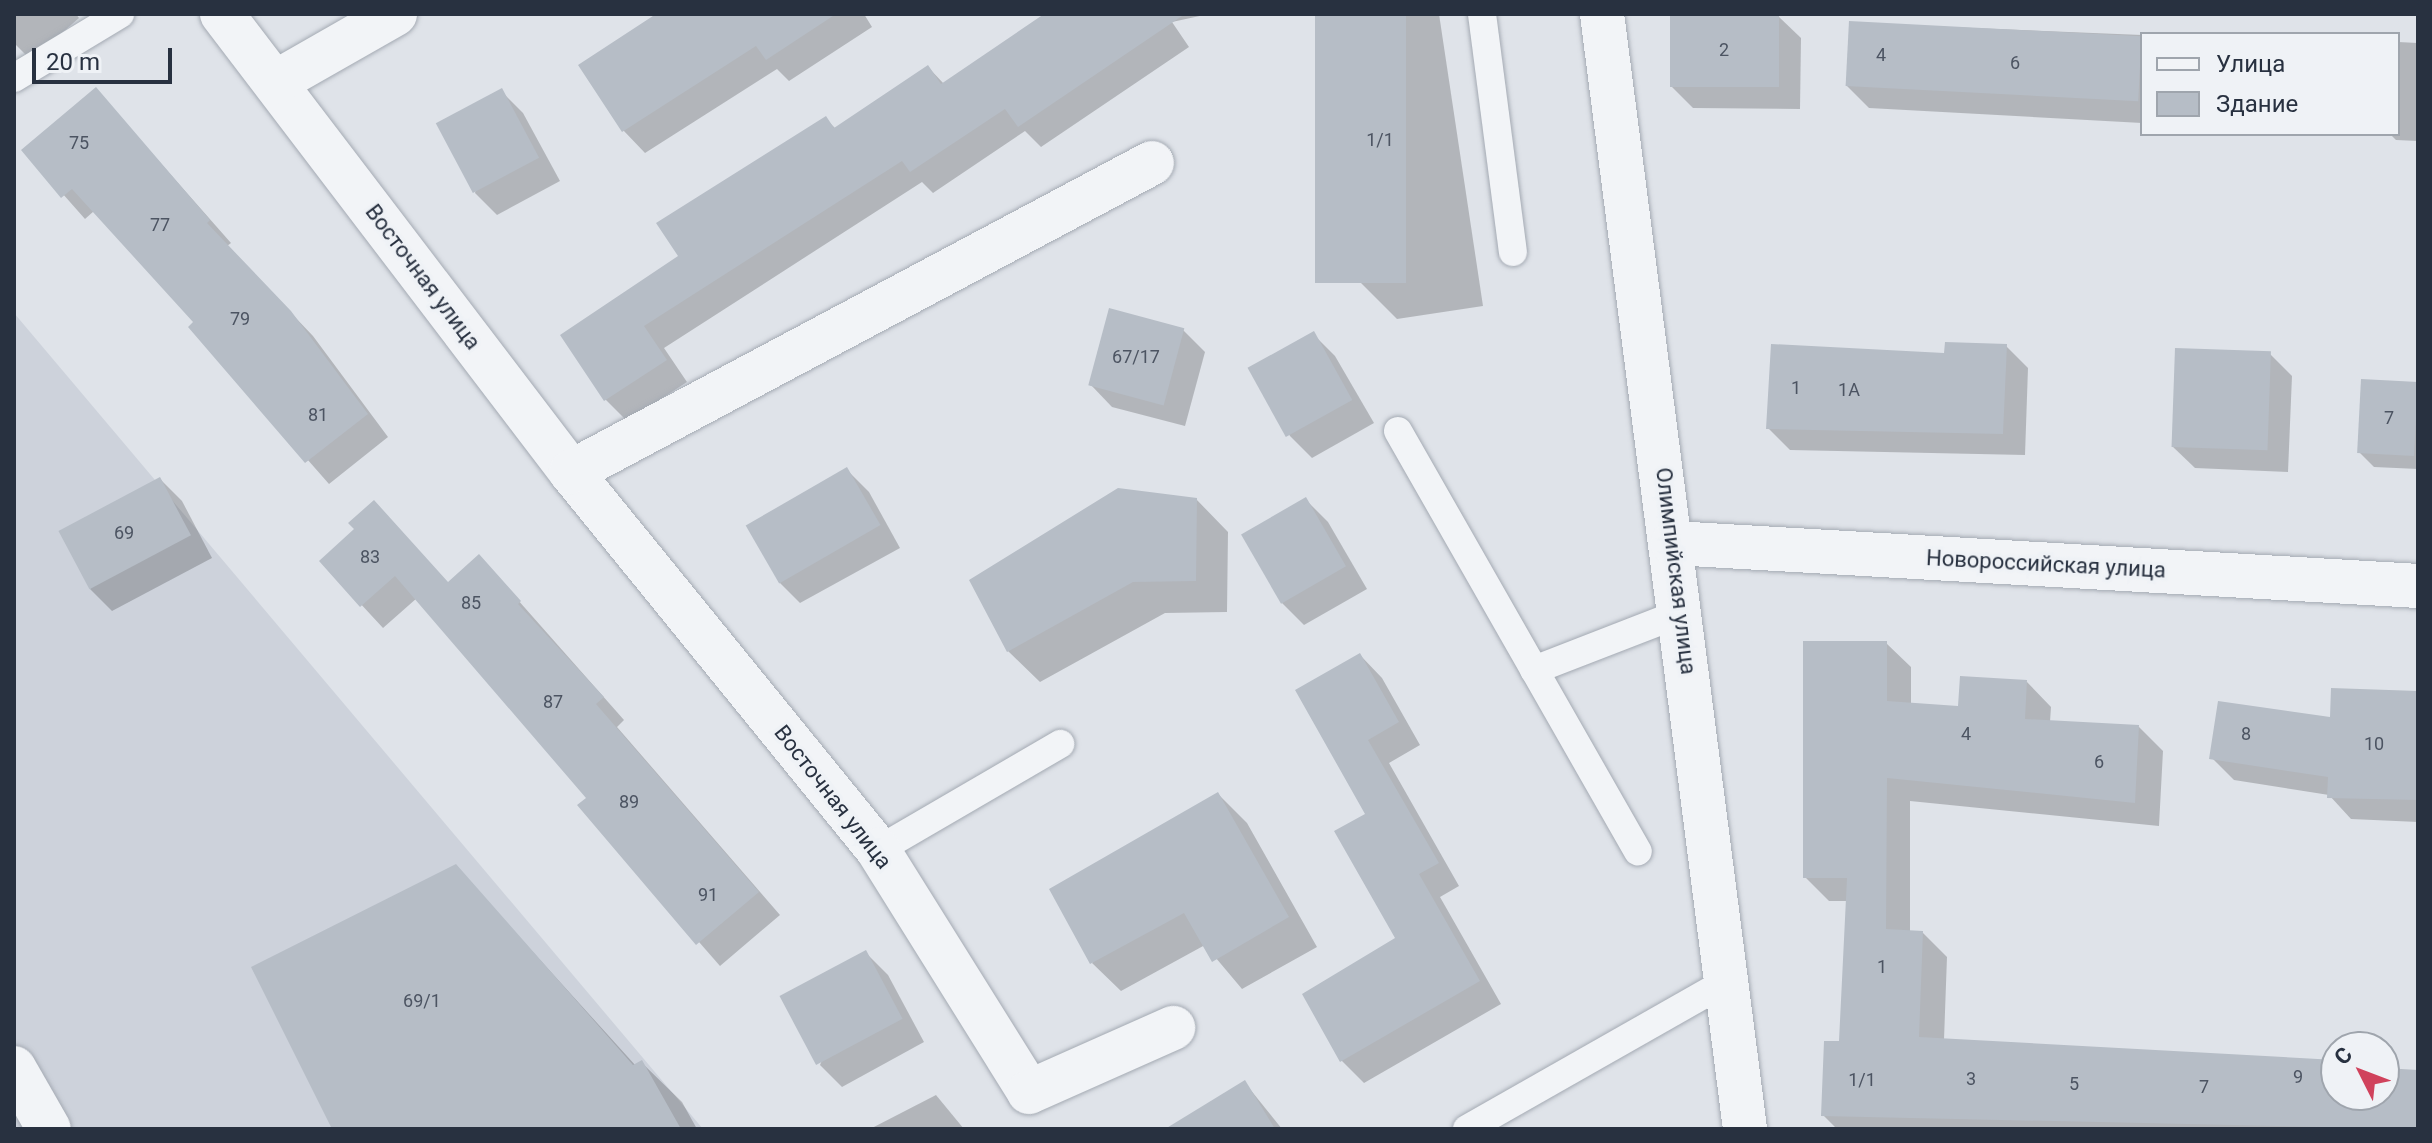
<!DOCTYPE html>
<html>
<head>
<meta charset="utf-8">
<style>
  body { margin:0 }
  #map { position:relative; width:2432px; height:1143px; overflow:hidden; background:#dfe3e9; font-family:Roboto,sans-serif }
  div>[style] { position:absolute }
  .built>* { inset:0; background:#cdd2db }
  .shadow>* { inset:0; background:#0003 }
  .building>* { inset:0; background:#b6bdc6; transform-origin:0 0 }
  .roads { filter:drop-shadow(0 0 2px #a4aab3) drop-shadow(0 0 2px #a4aab3) }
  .service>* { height:28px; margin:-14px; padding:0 14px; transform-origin:14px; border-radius:14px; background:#f2f4f7 }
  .minor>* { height:44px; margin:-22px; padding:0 22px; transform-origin:22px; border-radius:22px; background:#f2f4f7 }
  span { translate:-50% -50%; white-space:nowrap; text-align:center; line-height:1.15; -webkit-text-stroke:7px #eff2f6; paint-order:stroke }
  .number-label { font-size:18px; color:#4c5462 }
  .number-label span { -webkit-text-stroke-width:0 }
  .street-label { font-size:22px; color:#283140 }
  .frame { position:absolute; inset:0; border:16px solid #283140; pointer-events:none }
  .legend { position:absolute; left:2140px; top:32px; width:260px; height:104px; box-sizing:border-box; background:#eff2f6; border:2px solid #9fa5ad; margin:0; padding:10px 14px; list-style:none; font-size:24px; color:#283140 }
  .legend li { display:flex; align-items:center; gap:16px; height:40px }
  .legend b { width:40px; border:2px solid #9fa5ad }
  .north { position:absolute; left:2320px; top:1031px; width:80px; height:80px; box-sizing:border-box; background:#eff2f6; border:2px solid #9fa5ad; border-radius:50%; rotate:312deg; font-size:22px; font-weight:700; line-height:32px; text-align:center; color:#283140 }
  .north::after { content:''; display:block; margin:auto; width:28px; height:36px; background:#d0425c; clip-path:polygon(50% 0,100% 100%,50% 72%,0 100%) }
  .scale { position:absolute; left:32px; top:48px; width:140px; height:36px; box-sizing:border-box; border:4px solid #283140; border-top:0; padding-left:10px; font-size:24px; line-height:28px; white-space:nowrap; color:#283140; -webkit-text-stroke:6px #eff2f6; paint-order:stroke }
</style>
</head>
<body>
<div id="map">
  <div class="built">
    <div style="clip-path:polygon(14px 313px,703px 1129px,14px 1129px)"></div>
  </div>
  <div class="shadow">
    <div style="clip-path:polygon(14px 14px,76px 14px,79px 18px,31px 60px,14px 43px)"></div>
    <div style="clip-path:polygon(659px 14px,864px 14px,872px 27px,789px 81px,777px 69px,645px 153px,623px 130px)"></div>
    <div style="clip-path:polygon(1047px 14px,1209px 14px,1172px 22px,1189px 47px,1041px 147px,1025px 131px,933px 193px,922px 182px,664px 348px,687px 382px,627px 421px,606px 400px,562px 336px,681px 257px,659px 223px,825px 118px,836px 129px,928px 67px,944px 84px)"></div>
    <div style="clip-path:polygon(1317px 14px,1439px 14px,1483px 306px,1397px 319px,1357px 279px)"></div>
    <div style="clip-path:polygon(1778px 16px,1801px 38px,1800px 109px,1693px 108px,1671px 86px)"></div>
    <div style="clip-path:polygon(1851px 23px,2142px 35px,2142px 123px,1869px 108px,1847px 86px)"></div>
    <div style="clip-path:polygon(2398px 42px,2418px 43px,2418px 141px,2396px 140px,2390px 134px,2398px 134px)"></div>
    <div style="clip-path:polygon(96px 90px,231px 243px,227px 246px,313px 336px,388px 437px,329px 484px,191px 327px,196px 322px,94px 211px,85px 219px,24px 150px)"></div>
    <div style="clip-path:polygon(501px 91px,523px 113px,560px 181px,497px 215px,475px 193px)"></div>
    <div style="clip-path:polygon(1183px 330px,1205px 352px,1185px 426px,1112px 407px,1090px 384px)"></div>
    <div style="clip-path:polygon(1313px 334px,1335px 356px,1374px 423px,1312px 458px,1290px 436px,1251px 369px)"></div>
    <div style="clip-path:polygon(2006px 346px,2028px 368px,2025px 455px,1790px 450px,1768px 428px,1946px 355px)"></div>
    <div style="clip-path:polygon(2270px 354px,2292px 376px,2288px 472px,2195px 468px,2172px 446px)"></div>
    <div style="clip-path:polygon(2418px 384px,2418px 469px,2374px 467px,2360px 453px)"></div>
    <div style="clip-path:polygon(847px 470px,869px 492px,900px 548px,800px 603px,778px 581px)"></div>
    <div style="clip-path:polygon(160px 479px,182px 501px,212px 558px,112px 611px,90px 589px)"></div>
    <div style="clip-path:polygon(1196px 499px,1228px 532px,1227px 612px,1165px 613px,1040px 682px,1008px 651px)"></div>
    <div style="clip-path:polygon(1306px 500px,1328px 522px,1367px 589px,1304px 625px,1282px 603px)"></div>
    <div style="clip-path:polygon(479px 556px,624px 720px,617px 727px,780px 915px,720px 966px,580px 806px,589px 798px,417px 598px,383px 628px,321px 561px,449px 584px)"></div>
    <div style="clip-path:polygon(1886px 643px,1911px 667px,1911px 705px,1960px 708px,2027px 682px,2051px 707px,2050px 722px,2139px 727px,2163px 751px,2159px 826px,1910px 801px,1910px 932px,1923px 933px,1947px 957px,1944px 1040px,2336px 1062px,2336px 1095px,2384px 1095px,2384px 1071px,2418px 1073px,2418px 1129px,1837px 1129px,1823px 1115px,1841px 1043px,1848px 901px,1829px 901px,1805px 877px)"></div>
    <div style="clip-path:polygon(1360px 655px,1382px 678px,1420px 745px,1389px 763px,1459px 886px,1440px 897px,1501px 1004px,1364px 1083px,1342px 1061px,1305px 995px,1398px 939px,1367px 815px)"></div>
    <div style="clip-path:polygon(2418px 693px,2418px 822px,2351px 819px,2329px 795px,2234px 780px,2212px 758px)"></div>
    <div style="clip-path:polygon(1218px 794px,1247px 823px,1317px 947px,1242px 989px,1205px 945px,1121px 991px,1092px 963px)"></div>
    <div style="clip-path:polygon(455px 866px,636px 1066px,642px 1063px,682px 1102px,697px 1129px,334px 1129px)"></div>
    <div style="clip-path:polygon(866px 953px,888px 975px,924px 1042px,842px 1087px,820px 1065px)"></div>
    <div style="clip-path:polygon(1245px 1083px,1282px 1129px,1171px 1129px)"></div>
    <div style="clip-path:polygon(936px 1095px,964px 1129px,870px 1129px)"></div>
  </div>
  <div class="building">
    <div style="clip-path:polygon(656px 14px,836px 14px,766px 60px,756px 46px,622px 132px,578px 65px)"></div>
    <div style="clip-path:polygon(1044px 14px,1185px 14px,1018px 127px,1005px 109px,910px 172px,902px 161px,644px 326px,667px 360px,604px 401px,560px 335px,678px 256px,656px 223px,826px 116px,834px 128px,928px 65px,941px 84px)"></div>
    <div style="left:1315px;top:14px;width:91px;height:269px"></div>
    <div style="left:1670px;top:14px;width:109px;height:73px"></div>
    <div style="left:1849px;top:21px;width:293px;height:65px;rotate:3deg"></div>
    <div style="clip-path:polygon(96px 87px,210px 220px,207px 223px,291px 311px,368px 414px,305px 463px,188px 327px,193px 322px,72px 189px,61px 198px,21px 150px)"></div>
    <div style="left:502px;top:88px;width:79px;height:75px;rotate:62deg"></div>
    <div style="left:1109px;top:308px;width:78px;height:80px;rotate:15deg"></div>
    <div style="left:1314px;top:331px;width:79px;height:76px;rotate:61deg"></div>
    <div style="clip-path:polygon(1945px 342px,2007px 344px,2003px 434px,1766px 429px,1771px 344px,1944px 353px)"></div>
    <div style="left:2175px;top:348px;width:96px;height:99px;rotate:2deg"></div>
    <div style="left:2361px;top:379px;width:57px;height:74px;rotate:3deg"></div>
    <div style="left:847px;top:467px;width:67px;height:117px;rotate:60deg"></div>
    <div style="left:160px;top:477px;width:66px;height:115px;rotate:62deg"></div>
    <div style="clip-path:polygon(1118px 488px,1197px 498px,1196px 581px,1133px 582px,1007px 652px,969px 580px)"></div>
    <div style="left:1306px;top:497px;width:80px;height:75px;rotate:60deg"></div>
    <div style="clip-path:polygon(374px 500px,448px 582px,479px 554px,521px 601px,518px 604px,604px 697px,596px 704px,759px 892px,696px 945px,577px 805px,586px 798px,395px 576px,360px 607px,319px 561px,354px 529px,348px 523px)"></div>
    <div style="clip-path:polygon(1803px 641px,1887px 641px,1887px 701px,1958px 706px,1960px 676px,2027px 680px,2025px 719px,2139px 725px,2135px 803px,1887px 778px,1886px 929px,1923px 931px,1919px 1037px,2336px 1060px,2336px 1095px,2384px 1095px,2384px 1068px,2418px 1070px,2418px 1129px,1821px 1116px,1824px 1041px,1839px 1041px,1847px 878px,1803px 878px)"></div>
    <div style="clip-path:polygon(1360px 653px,1399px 722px,1368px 740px,1439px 863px,1419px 874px,1480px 981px,1340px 1062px,1302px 994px,1395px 938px,1334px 831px,1365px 814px,1295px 690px)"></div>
    <div style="clip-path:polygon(2331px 688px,2418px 691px,2418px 800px,2327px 798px,2328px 777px,2209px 759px,2218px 701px,2330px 717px)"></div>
    <div style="clip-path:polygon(1218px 792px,1289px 917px,1212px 962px,1184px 913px,1090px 964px,1049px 889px)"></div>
    <div style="clip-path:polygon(456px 864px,633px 1065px,642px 1060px,681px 1129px,332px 1129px,251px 967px)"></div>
    <div style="left:866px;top:950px;width:78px;height:98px;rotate:62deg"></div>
    <div style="clip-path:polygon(1245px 1080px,1275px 1129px,1165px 1129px)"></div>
  </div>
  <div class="roads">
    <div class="service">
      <div style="left:1482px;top:14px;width:240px;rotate:82.6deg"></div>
      <div style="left:14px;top:78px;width:124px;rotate:-31.1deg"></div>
      <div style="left:1398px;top:431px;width:484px;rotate:60.3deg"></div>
      <div style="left:1534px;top:670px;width:158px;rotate:-21.2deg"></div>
      <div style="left:878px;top:850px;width:211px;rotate:-30.2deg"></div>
      <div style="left:1467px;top:1129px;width:299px;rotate:-29.6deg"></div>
    </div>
    <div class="minor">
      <div style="left:222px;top:14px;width:576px;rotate:52.69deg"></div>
      <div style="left:571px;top:472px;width:487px;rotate:50.9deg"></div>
      <div style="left:878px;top:850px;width:285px;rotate:58deg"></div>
      <div style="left:1029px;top:1092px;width:158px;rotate:-24deg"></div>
      <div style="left:1602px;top:14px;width:1124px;rotate:82.69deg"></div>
      <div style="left:276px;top:82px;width:137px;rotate:-29.7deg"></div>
      <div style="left:571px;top:472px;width:658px;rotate:-28.01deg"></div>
      <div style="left:1673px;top:543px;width:746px;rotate:3.3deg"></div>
      <div style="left:14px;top:1068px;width:70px;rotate:60.2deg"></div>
    </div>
  </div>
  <div class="number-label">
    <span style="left:1724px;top:50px">2</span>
    <span style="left:1881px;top:55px">4</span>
    <span style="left:2015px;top:63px">6</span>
    <span style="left:1380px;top:140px">1/1</span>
    <span style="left:79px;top:143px">75</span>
    <span style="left:160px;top:225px">77</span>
    <span style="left:240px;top:319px">79</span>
    <span style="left:1136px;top:357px">67/17</span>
    <span style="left:1796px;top:388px">1</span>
    <span style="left:1849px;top:390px">1А</span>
    <span style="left:318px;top:415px">81</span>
    <span style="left:2389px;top:418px">7</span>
    <span style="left:124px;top:533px">69</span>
    <span style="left:370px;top:557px">83</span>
    <span style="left:471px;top:603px">85</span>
    <span style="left:553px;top:702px">87</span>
    <span style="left:1966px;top:734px">4</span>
    <span style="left:2246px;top:734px">8</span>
    <span style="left:2374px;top:744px">10</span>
    <span style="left:2099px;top:762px">6</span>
    <span style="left:629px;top:802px">89</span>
    <span style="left:708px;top:895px">91</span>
    <span style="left:1882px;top:967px">1</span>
    <span style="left:422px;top:1001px">69/1</span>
    <span style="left:2298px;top:1077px">9</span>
    <span style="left:1971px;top:1079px">3</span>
    <span style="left:1862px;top:1080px">1/1</span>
    <span style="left:2074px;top:1084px">5</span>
    <span style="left:2204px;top:1087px">7</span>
  </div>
  <div class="street-label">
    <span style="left:423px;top:277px;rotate:53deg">Восточная улица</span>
    <span style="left:2046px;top:564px;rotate:3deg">Новороссийская улица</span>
    <span style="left:1676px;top:571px;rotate:83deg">Олимпийская улица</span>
    <span style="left:833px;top:797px;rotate:52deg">Восточная улица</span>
  </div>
  <div class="frame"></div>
  <ul class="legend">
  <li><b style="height:10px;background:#f2f4f7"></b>Улица</li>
  <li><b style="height:22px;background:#b6bdc6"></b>Здание</li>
  </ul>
  <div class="north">С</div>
  <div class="scale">20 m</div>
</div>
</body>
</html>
